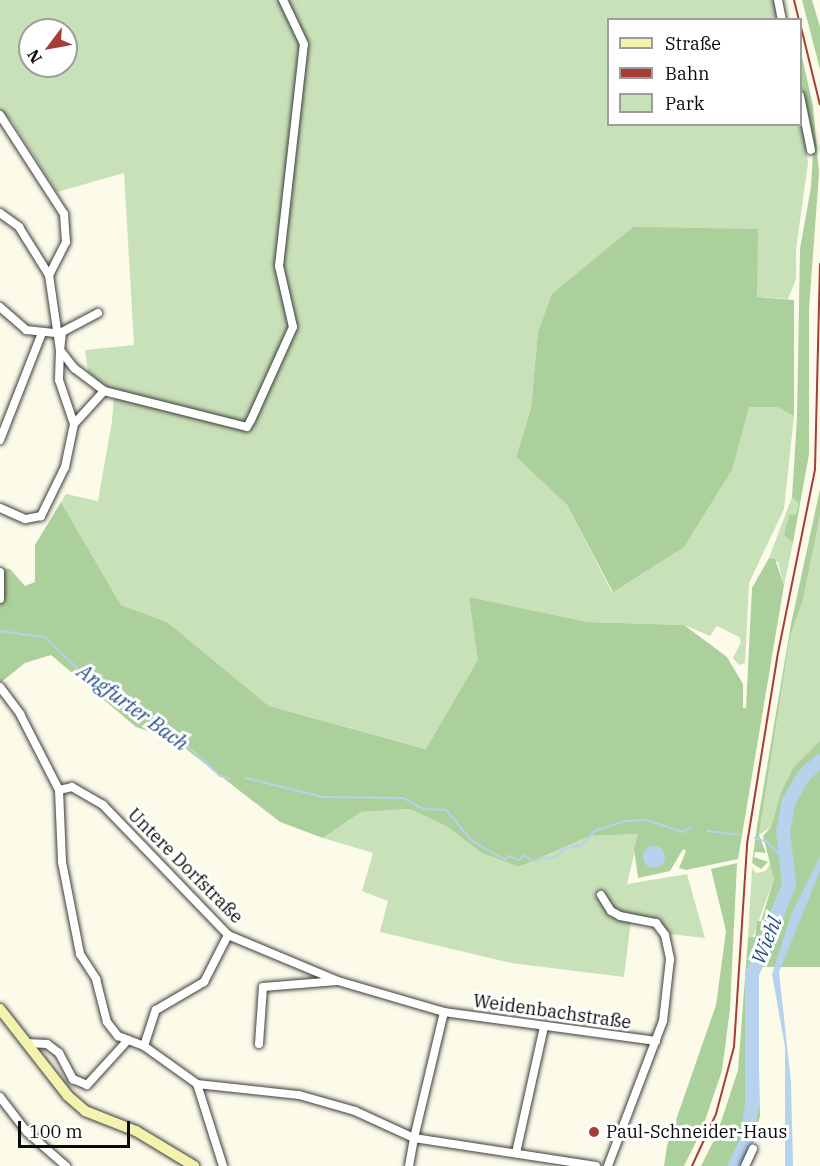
<!DOCTYPE html>
<html>
<head>
<meta charset="utf-8">
<style>
  body { margin:0 }
  #map { position:relative; width:820px; height:1166px; overflow:hidden; background:#fcfbea; font-family:"IBM Plex Serif",serif }
  div>[style] { position:absolute }
  .green>* { inset:0; background:#c9e1b9 }
  .forest>* { inset:0; background:#acd09b }
  .water>* { inset:0; background:#b6d2ed }
  .round { border-radius:50% }
  .stream>* { height:2px; margin:-1px; padding:0 1px; transform-origin:1px; border-radius:1px; background:#b6d2ed }
  .river>* { height:14px; margin:-7px; padding:0 7px; transform-origin:7px; border-radius:7px; background:#b6d2ed }
  .roads { filter:drop-shadow(0 0 2px #3d3d3d) drop-shadow(0 0 2px #3d3d3d) }
  .street>* { height:8px; margin:-4px; padding:0 4px; transform-origin:4px; border-radius:4px; background:#fff }
  .secondary>* { height:10px; margin:-5px; padding:0 5px; transform-origin:5px; border-radius:5px; background:#f3f3ae }
  .rail>* { height:2px; margin:-1px; padding:0 1px; transform-origin:1px; border-radius:1px; background:#a63e36 }
  .dots>* { width:16px; height:16px; translate:-50% -50%; box-sizing:border-box; border:3px solid #fff; border-radius:50% }
  span { translate:-50% -50%; white-space:nowrap; text-align:center; line-height:1.15; -webkit-text-stroke:6px #fff; paint-order:stroke }
  .street-label { font-size:18px; color:#0a0a0a }
  .poi-label { font-size:18px; color:#0a0a0a }
  .left { translate:0 -50%; text-align:left }
  .water-label { font-size:20px; color:#265289; font-style:italic }
  .legend { position:absolute; left:607px; top:18px; width:195px; height:108px; box-sizing:border-box; background:#fff; border:2px solid #9d9d9d; margin:0; padding:8px 10px; list-style:none; font-size:18px; color:#0a0a0a }
  .legend li { display:flex; align-items:center; gap:12px; height:30px }
  .legend b { width:30px; border:2px solid #9d9d9d }
  .north { position:absolute; left:18px; top:18px; width:60px; height:60px; box-sizing:border-box; background:#fff; border:2px solid #9d9d9d; border-radius:50%; rotate:238deg; font-size:16px; font-weight:700; line-height:24px; text-align:center; color:#0a0a0a }
  .north::after { content:''; display:block; margin:auto; width:21px; height:27px; background:#a63e36; clip-path:polygon(50% 0,100% 100%,50% 72%,0 100%) }
  .scale { position:absolute; left:18px; top:1121px; width:112px; height:27px; box-sizing:border-box; border:3px solid #0a0a0a; border-top:0; padding-left:8px; font-size:18px; line-height:21px; white-space:nowrap; color:#0a0a0a; -webkit-text-stroke:4px #fff; paint-order:stroke }
</style>
</head>
<body>
<div id="map">
  <div class="green">
    <div style="clip-path:polygon(evenodd,0 0,776px 0,780px 19px,608px 20px,608px 124px,800px 124px,801px 108px,808px 163px,796px 249px,796px 279px,788px 299px,757px 297px,633px 227px,606px 250px,538px 332px,531px 408px,516px 457px,567px 505px,612px 592px,733px 468px,749px 407px,777px 407px,794px 416px,784px 509px,749px 583px,745px 663px,739px 665px,733px 658px,741px 642px,739px 637px,717px 626px,710px 636px,684px 625px,588px 622px,469px 597px,479px 660px,427px 749px,269px 706px,167px 622px,121px 605px,61px 502px,66px 494px,98px 501px,112px 421px,114px 394px,88px 372px,85px 350px,134px 345px,124px 173px,57px 192px,12px 121px,0 110px,0 0,30px 30px,66px 30px,66px 66px,30px 66px,30px 30px)"></div>
    <div style="clip-path:polygon(792px 497px,799px 504px,784px 535px,793px 543px,784px 585px,778px 562px,769px 558px)"></div>
    <div style="clip-path:polygon(820px 516px,820px 741px,780px 795px,771px 827px,759px 835px,790px 637px,803px 600px)"></div>
    <div style="clip-path:polygon(410px 809px,446px 826px,482px 853px,519px 867px,590px 836px,639px 834px,627px 884px,687px 874px,705px 938px,661px 933px,654px 925px,631px 920px,624px 977px,511px 963px,380px 932px,388px 901px,362px 891px,373px 853px,323px 838px,361px 812px)"></div>
    <div style="clip-path:polygon(772px 859px,774px 879px,752px 939px,748px 938px,752px 868px,756px 873px,766px 871px)"></div>
  </div>
  <div class="forest">
    <div style="clip-path:polygon(802px 0,812px 0,820px 27px,820px 69px)"></div>
    <div style="clip-path:polygon(801px 52px,813px 106px,819px 173px,809px 309px,809px 454px,793px 543px,784px 535px,789px 515px,795px 514px,799px 504px,792px 497px,797px 418px,800px 249px,811px 187px,813px 152px,801px 89px)"></div>
    <div style="clip-path:polygon(633px 227px,758px 229px,757px 297px,794px 300px,794px 416px,777px 407px,749px 407px,733px 468px,684px 547px,613px 592px,567px 505px,516px 457px,531px 408px,538px 332px,552px 294px)"></div>
    <div style="clip-path:polygon(820px 489px,820px 516px,803px 600px,790px 637px,759px 835px,766px 853px,755px 852px,754px 857px,768px 862px,761px 869px,752px 863px,757px 826px,791px 624px)"></div>
    <div style="clip-path:polygon(61px 502px,121px 605px,167px 622px,269px 706px,426px 749px,478px 660px,469px 597px,588px 622px,684px 625px,727px 657px,743px 684px,743px 708px,746px 708px,752px 588px,769px 558px,775px 559px,784px 585px,738px 859px,686px 870px,679px 868px,686px 851px,683px 849px,670px 871px,638px 878px,634px 849px,638px 834px,590px 836px,519px 867px,482px 853px,446px 826px,410px 809px,361px 812px,323px 838px,280px 822px,173px 739px,136px 727px,51px 655px,25px 663px,0 683px,0 605px,5px 586px,2px 568px,10px 569px,25px 586px,35px 582px,35px 545px)"></div>
    <div style="clip-path:polygon(820px 741px,820px 967px,757px 967px,760px 1116px,753px 1144px,744px 1166px,701px 1166px,717px 1134px,738px 1070px,748px 938px,755px 937px,757px 921px,761px 921px,774px 879px,763px 836px,771px 827px,780px 795px,793px 768px)"></div>
    <div style="clip-path:polygon(737px 863px,730px 1009px,722px 1071px,701px 1132px,684px 1166px,664px 1166px,667px 1146px,716px 1005px,726px 931px,711px 869px)"></div>
  </div>
  <div class="water">
    <div class="round" style="left:643px;top:846px;width:22px;height:22px"></div>
    <div style="clip-path:polygon(820px 856px,820px 871px,779px 972px,791px 1082px,793px 1166px,785px 1166px,785px 1047px,772px 974px,791px 915px)"></div>
  </div>
  <div class="stream">
    <div style="left:0;top:631px;width:45px;rotate:7.6deg"></div>
    <div style="left:45px;top:637px;width:52px;rotate:44.2deg"></div>
    <div style="left:82px;top:673px;width:120px;rotate:34.1deg"></div>
    <div style="left:181px;top:740px;width:53px;rotate:42.7deg"></div>
    <div style="left:220px;top:776px;width:10px;rotate:17deg"></div>
    <div style="left:246px;top:778px;width:79px;rotate:13.9deg"></div>
    <div style="left:323px;top:797px;width:80px;rotate:0.7deg"></div>
    <div style="left:403px;top:798px;width:23px;rotate:29deg"></div>
    <div style="left:423px;top:809px;width:23px;rotate:2deg"></div>
    <div style="left:446px;top:810px;width:39px;rotate:50deg"></div>
    <div style="left:471px;top:840px;width:39px;rotate:30deg"></div>
    <div style="left:505px;top:860px;width:6px;rotate:-45deg"></div>
    <div style="left:509px;top:856px;width:11px;rotate:22deg"></div>
    <div style="left:519px;top:860px;width:8px;rotate:-40deg"></div>
    <div style="left:525px;top:855px;width:9px;rotate:41deg"></div>
    <div style="left:532px;top:861px;width:25px;rotate:-11deg"></div>
    <div style="left:557px;top:856px;width:10px;rotate:-45deg"></div>
    <div style="left:564px;top:849px;width:17px;rotate:-13deg"></div>
    <div style="left:581px;top:845px;width:20px;rotate:-45deg"></div>
    <div style="left:595px;top:831px;width:33px;rotate:-18deg"></div>
    <div style="left:626px;top:821px;width:20px;rotate:-3deg"></div>
    <div style="left:646px;top:820px;width:39px;rotate:18deg"></div>
    <div style="left:683px;top:832px;width:9px;rotate:-27deg"></div>
    <div style="left:707px;top:831px;width:31px;rotate:7deg"></div>
    <div style="left:755px;top:838px;width:13px;rotate:18deg"></div>
    <div style="left:767px;top:842px;width:23px;rotate:45deg"></div>
  </div>
  <div class="river">
    <div style="left:735px;top:1166px;width:26px;rotate:-65deg"></div>
    <div style="left:746px;top:1142px;width:36px;rotate:-81deg"></div>
    <div style="left:752px;top:1106px;width:132px;rotate:-90deg"></div>
    <div style="left:752px;top:974px;width:96px;rotate:-67.4deg"></div>
    <div style="left:789px;top:885px;width:54px;rotate:-96.3deg"></div>
    <div style="left:783px;top:831px;width:31px;rotate:-79deg"></div>
    <div style="left:789px;top:801px;width:30px;rotate:-60deg"></div>
    <div style="left:804px;top:775px;width:21px;rotate:-41deg"></div>
  </div>
  <div class="roads">
    <div class="street">
      <div style="left:778px;top:0;width:20px;rotate:79deg"></div>
      <div style="left:800px;top:96px;width:55px;rotate:78.5deg"></div>
      <div style="left:0;top:115px;width:118px;rotate:57.1deg"></div>
      <div style="left:64px;top:214px;width:28px;rotate:86deg"></div>
      <div style="left:66px;top:242px;width:37px;rotate:117deg"></div>
      <div style="left:0;top:213px;width:24px;rotate:36deg"></div>
      <div style="left:19px;top:227px;width:57px;rotate:58deg"></div>
      <div style="left:49px;top:275px;width:76px;rotate:81.7deg"></div>
      <div style="left:60px;top:350px;width:30px;rotate:92deg"></div>
      <div style="left:59px;top:380px;width:46px;rotate:71.2deg"></div>
      <div style="left:74px;top:424px;width:44px;rotate:101.8deg"></div>
      <div style="left:65px;top:467px;width:55px;rotate:116.1deg"></div>
      <div style="left:41px;top:516px;width:16px;rotate:169deg"></div>
      <div style="left:25px;top:519px;width:27px;rotate:-156deg"></div>
      <div style="left:0;top:307px;width:35px;rotate:41deg"></div>
      <div style="left:26px;top:330px;width:30px;rotate:6deg"></div>
      <div style="left:98px;top:313px;width:41px;rotate:152.2deg"></div>
      <div style="left:62px;top:332px;width:18px;rotate:96deg"></div>
      <div style="left:60px;top:350px;width:23px;rotate:52deg"></div>
      <div style="left:74px;top:368px;width:38px;rotate:37deg"></div>
      <div style="left:74px;top:424px;width:45px;rotate:-47.7deg"></div>
      <div style="left:104px;top:391px;width:147px;rotate:14.1deg"></div>
      <div style="left:247px;top:427px;width:8px;rotate:-60deg"></div>
      <div style="left:251px;top:420px;width:102px;rotate:-65.7deg"></div>
      <div style="left:293px;top:327px;width:63px;rotate:-102.9deg"></div>
      <div style="left:279px;top:266px;width:223px;rotate:-83.6deg"></div>
      <div style="left:304px;top:44px;width:49px;rotate:-115.5deg"></div>
      <div style="left:0;top:440px;width:115px;rotate:-68.6deg"></div>
      <div style="left:0;top:572px;width:27px;rotate:90deg"></div>
      <div style="left:0;top:687px;width:34px;rotate:53deg"></div>
      <div style="left:20px;top:714px;width:85px;rotate:62.8deg"></div>
      <div style="left:59px;top:790px;width:72px;rotate:87.6deg"></div>
      <div style="left:62px;top:862px;width:94px;rotate:78.9deg"></div>
      <div style="left:80px;top:954px;width:30px;rotate:57deg"></div>
      <div style="left:96px;top:979px;width:44px;rotate:75.7deg"></div>
      <div style="left:107px;top:1022px;width:18px;rotate:52deg"></div>
      <div style="left:118px;top:1036px;width:28px;rotate:21deg"></div>
      <div style="left:144px;top:1046px;width:65px;rotate:35.6deg"></div>
      <div style="left:197px;top:1084px;width:103px;rotate:6.2deg"></div>
      <div style="left:299px;top:1095px;width:58px;rotate:15.9deg"></div>
      <div style="left:355px;top:1111px;width:65px;rotate:24.6deg"></div>
      <div style="left:414px;top:1138px;width:28px;rotate:100deg"></div>
      <div style="left:59px;top:790px;width:13px;rotate:-13deg"></div>
      <div style="left:72px;top:787px;width:36px;rotate:30deg"></div>
      <div style="left:103px;top:805px;width:180px;rotate:46.1deg"></div>
      <div style="left:228px;top:935px;width:119px;rotate:22.7deg"></div>
      <div style="left:338px;top:981px;width:110px;rotate:16.3deg"></div>
      <div style="left:444px;top:1012px;width:130px;rotate:103.4deg"></div>
      <div style="left:414px;top:1138px;width:184px;rotate:8.7deg"></div>
      <div style="left:601px;top:895px;width:19px;rotate:58deg"></div>
      <div style="left:611px;top:911px;width:10px;rotate:29deg"></div>
      <div style="left:620px;top:916px;width:37px;rotate:11deg"></div>
      <div style="left:656px;top:923px;width:15px;rotate:53deg"></div>
      <div style="left:665px;top:935px;width:25px;rotate:78deg"></div>
      <div style="left:670px;top:959px;width:62px;rotate:96.4deg"></div>
      <div style="left:663px;top:1021px;width:155px;rotate:110.8deg"></div>
      <div style="left:444px;top:1012px;width:214px;rotate:7.8deg"></div>
      <div style="left:26px;top:1043px;width:21px;rotate:3deg"></div>
      <div style="left:47px;top:1044px;width:15px;rotate:37deg"></div>
      <div style="left:59px;top:1053px;width:30px;rotate:62deg"></div>
      <div style="left:73px;top:1079px;width:15px;rotate:23deg"></div>
      <div style="left:87px;top:1085px;width:61px;rotate:-47.7deg"></div>
      <div style="left:259px;top:1044px;width:57px;rotate:-86deg"></div>
      <div style="left:263px;top:987px;width:74px;rotate:-4.6deg"></div>
      <div style="left:144px;top:1046px;width:38px;rotate:-72deg"></div>
      <div style="left:156px;top:1010px;width:56px;rotate:-30.3deg"></div>
      <div style="left:204px;top:982px;width:53px;rotate:-62.9deg"></div>
      <div style="left:197px;top:1084px;width:86px;rotate:72.4deg"></div>
      <div style="left:0;top:1097px;width:44px;rotate:52.4deg"></div>
      <div style="left:27px;top:1132px;width:52px;rotate:41.1deg"></div>
      <div style="left:516px;top:1153px;width:129px;rotate:-77.5deg"></div>
      <div style="left:745px;top:1166px;width:19px;rotate:-65deg"></div>
    </div>
    <div class="secondary">
      <div style="left:0;top:1009px;width:110px;rotate:52deg"></div>
      <div style="left:68px;top:1096px;width:23px;rotate:41deg"></div>
      <div style="left:85px;top:1111px;width:55px;rotate:21.4deg"></div>
      <div style="left:136px;top:1131px;width:68px;rotate:31.1deg"></div>
    </div>
  </div>
  <div class="rail">
    <div style="left:794px;top:0;width:21px;rotate:76deg"></div>
    <div style="left:800px;top:23px;width:84px;rotate:76.3deg"></div>
    <div style="left:692px;top:1166px;width:57px;rotate:-65.2deg"></div>
    <div style="left:716px;top:1114px;width:69px;rotate:-75deg"></div>
    <div style="left:734px;top:1047px;width:203px;rotate:-86.3deg"></div>
    <div style="left:747px;top:844px;width:193px;rotate:-80.8deg"></div>
    <div style="left:778px;top:653px;width:188px;rotate:-78.6deg"></div>
    <div style="left:815px;top:469px;width:205px;rotate:-88.6deg"></div>
  </div>
  <div class="dots">
    <div style="left:594px;top:1132px;background:#a63e36"></div>
  </div>
  <div class="street-label">
    <span style="left:185px;top:866px;rotate:45deg">Untere Dorfstraße</span>
    <span style="left:552px;top:1012px;rotate:8deg">Weidenbachstraße</span>
  </div>
  <div class="poi-label">
    <span class="left" style="left:606px;top:1132px">Paul-Schneider-Haus</span>
  </div>
  <div class="water-label">
    <span style="left:133px;top:707px;rotate:36deg">Angfurter Bach</span>
    <span style="left:766px;top:940px;rotate:-68deg">Wiehl</span>
  </div>
  <ul class="legend">
  <li><b style="height:8px;background:#f3f3ae"></b>Straße</li>
  <li><b style="height:8px;background:#a63e36"></b>Bahn</li>
  <li><b style="height:16px;background:#c9e1b9"></b>Park</li>
  </ul>
  <div class="north">N</div>
  <div class="scale">100 m</div>
</div>
</body>
</html>
